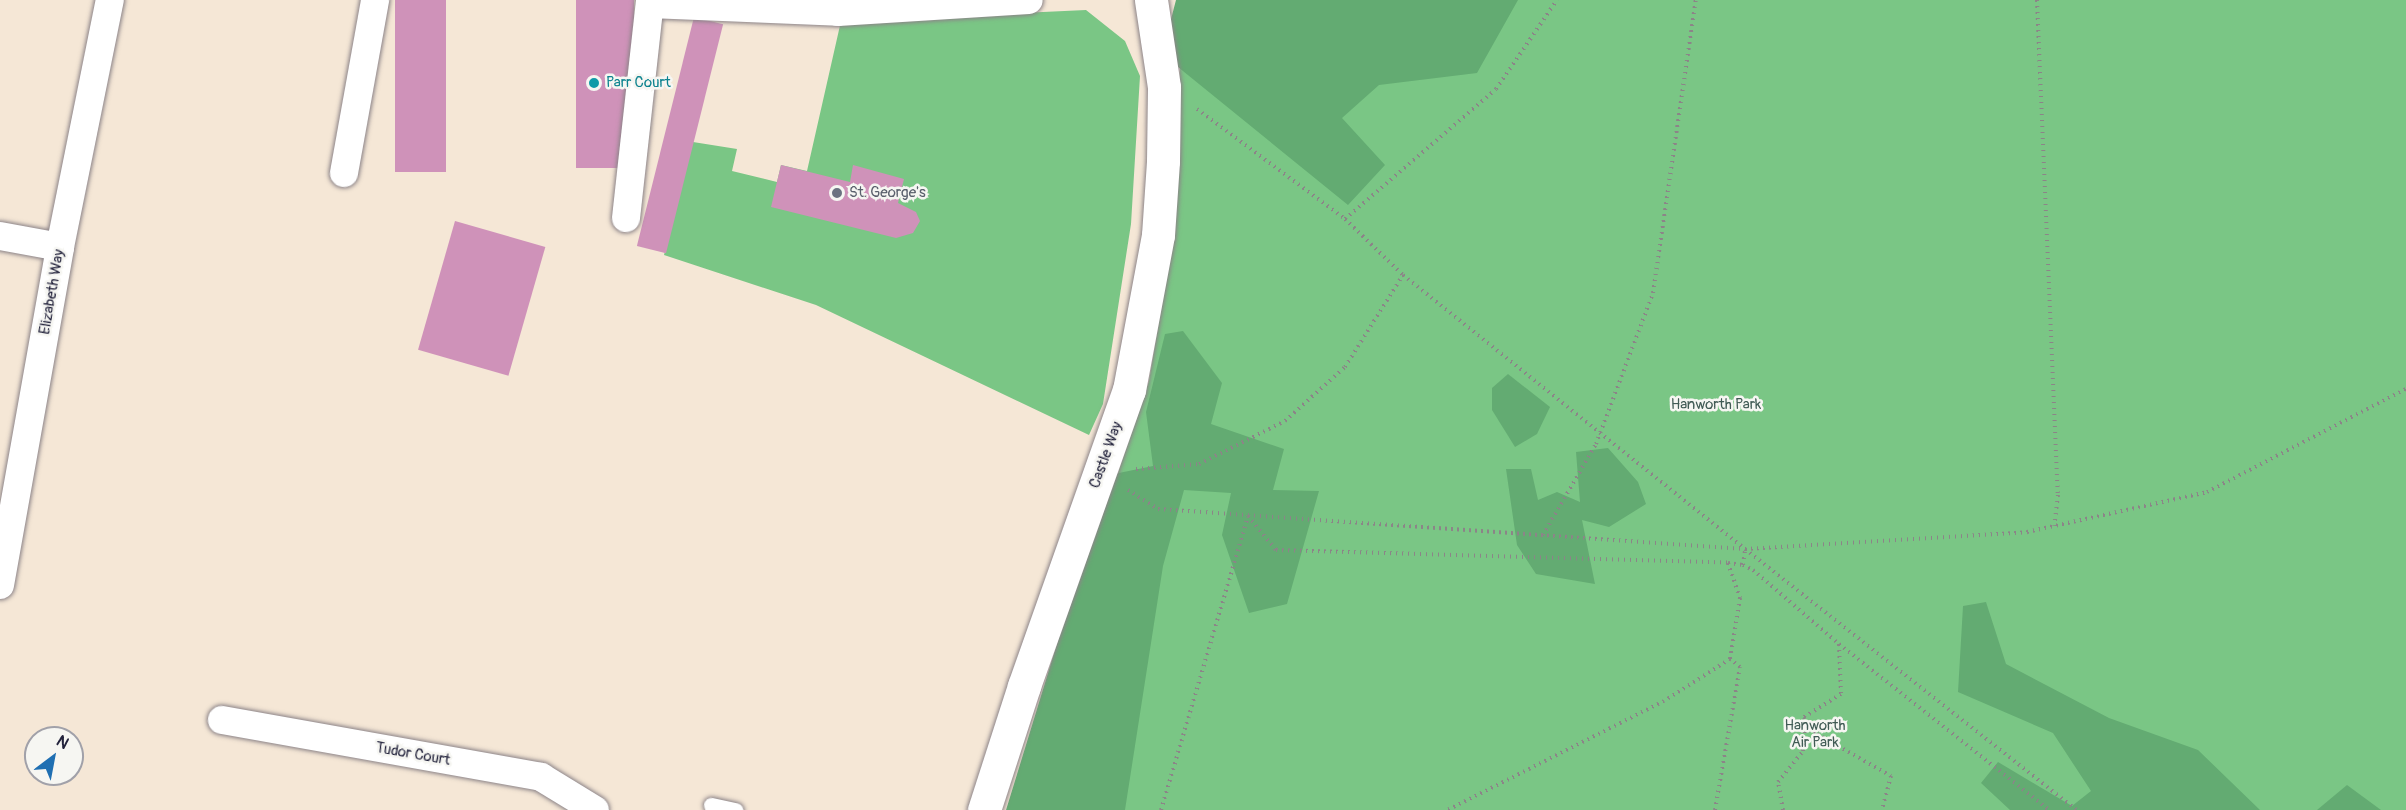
<!DOCTYPE html>
<html>
<head>
<meta charset="utf-8">
<style>
  body { margin:0 }
  #map { position:relative; width:2406px; height:810px; overflow:hidden; background:#f5e7d6; font-family:Pangolin,sans-serif }
  div>[style] { position:absolute }
  .green>* { inset:0; background:#7ac685 }
  .forest>* { inset:0; background:#63ab72 }
  .building>* { inset:0; background:#cf92b9; transform-origin:0 0 }
  .path>* { height:4px; margin-top:-2px; transform-origin:0; background:repeating-linear-gradient(90deg,#8c8488 0 1.5px,transparent 0 6px) }
  .roads { filter:drop-shadow(0 0 2px #8c8488) drop-shadow(0 0 2px #8c8488) }
  .lane>* { height:15px; margin:-7.5px; padding:0 7.5px; transform-origin:7.5px; border-radius:7.5px; background:#fff }
  .street>* { height:28px; margin:-14px; padding:0 14px; transform-origin:14px; border-radius:14px; background:#fff }
  .secondary>* { height:33px; margin:-16.5px; padding:0 16.5px; transform-origin:16.5px; border-radius:16.5px; background:#fff }
  .dots>* { width:16px; height:16px; translate:-50% -50%; box-sizing:border-box; border:3px solid #f6f6f2; border-radius:50% }
  span { translate:-50% -50%; white-space:nowrap; text-align:center; line-height:1.15; -webkit-text-stroke:5px #f6f6f2; paint-order:stroke }
  .culture-label { font-size:15px; color:#0d838f }
  .left { translate:0 -50%; text-align:left }
  .worship-label { font-size:15px; color:#5b616d }
  .street-label { font-size:15px; color:#22223b }
  .park-label { font-size:15px; color:#415b55 }
  .north { position:absolute; left:24px; top:726px; width:60px; height:60px; box-sizing:border-box; background:#f6f6f2; border:2px solid #a1a1a9; border-radius:50%; rotate:32deg; font-size:16px; font-weight:700; line-height:24px; text-align:center; color:#22223b }
  .north::after { content:''; display:block; margin:auto; width:21px; height:27px; background:#1f6fb2; clip-path:polygon(50% 0,100% 100%,50% 72%,0 100%) }
</style>
</head>
<body>
<div id="map">
  <div class="green">
    <div style="clip-path:polygon(1181px 0,2406px 0,2406px 810px,1026px 810px,1116px 479px,1149px 381px,1167px 274px,1183px 23px)"></div>
    <div style="clip-path:polygon(1086px 10px,1125px 41px,1140px 76px,1131px 224px,1103px 404px,1089px 435px,816px 305px,664px 255px,693px 142px,737px 149px,732px 171px,777px 182px,781px 165px,807px 171px,841px 21px)"></div>
  </div>
  <div class="forest">
    <div style="clip-path:polygon(1176px 0,1518px 0,1477px 73px,1379px 85px,1342px 118px,1385px 165px,1348px 205px,1162px 54px)"></div>
    <div style="clip-path:polygon(1183px 331px,1222px 383px,1211px 424px,1284px 449px,1273px 490px,1319px 491px,1287px 604px,1249px 613px,1222px 535px,1231px 493px,1184px 490px,1163px 566px,1125px 810px,1006px 810px,1083px 559px,1114px 474px,1153px 466px,1146px 412px,1165px 334px)"></div>
    <div style="clip-path:polygon(1508px 374px,1550px 407px,1537px 434px,1515px 447px,1492px 410px,1492px 388px)"></div>
    <div style="clip-path:polygon(1608px 448px,1638px 482px,1646px 504px,1609px 527px,1582px 520px,1595px 584px,1536px 574px,1517px 545px,1506px 469px,1531px 469px,1538px 500px,1557px 492px,1580px 502px,1576px 452px)"></div>
    <div style="clip-path:polygon(1986px 602px,2006px 664px,2109px 718px,2198px 750px,2260px 810px,2010px 810px,1981px 783px,1998px 762px,2072px 806px,2091px 791px,2053px 733px,1958px 692px,1963px 606px)"></div>
    <div style="clip-path:polygon(2347px 785px,2381px 810px,2317px 810px)"></div>
  </div>
  <div class="building">
    <div style="left:395px;top:0;width:51px;height:172px"></div>
    <div style="left:576px;top:0;width:58px;height:168px"></div>
    <div style="left:694px;top:17px;width:30px;height:236px;rotate:14deg"></div>
    <div style="clip-path:polygon(781px 165px,850px 182px,853px 165px,904px 179px,898px 203px,916px 212px,920px 221px,913px 233px,896px 238px,771px 207px)"></div>
    <div style="left:455px;top:221px;width:94px;height:134px;rotate:16deg"></div>
  </div>
  <div class="path">
    <div style="left:2037px;top:0;width:495px;rotate:87.6deg"></div>
    <div style="left:2058px;top:495px;width:31px;rotate:97deg"></div>
    <div style="left:1197px;top:109px;width:184px;rotate:36.6deg"></div>
    <div style="left:1345px;top:219px;width:81px;rotate:44deg"></div>
    <div style="left:1403px;top:275px;width:438px;rotate:38.7deg"></div>
    <div style="left:1745px;top:549px;width:422px;rotate:38.2deg"></div>
    <div style="left:1345px;top:219px;width:199px;rotate:-40.7deg"></div>
    <div style="left:1496px;top:89px;width:108px;rotate:-55.6deg"></div>
    <div style="left:1136px;top:469px;width:63px;rotate:-4.5deg"></div>
    <div style="left:1199px;top:464px;width:96px;rotate:-26.6deg"></div>
    <div style="left:1285px;top:421px;width:81px;rotate:-42deg"></div>
    <div style="left:1345px;top:367px;width:109px;rotate:-57.8deg"></div>
    <div style="left:1128px;top:490px;width:36px;rotate:32deg"></div>
    <div style="left:1158px;top:509px;width:588px;rotate:3.9deg"></div>
    <div style="left:1745px;top:549px;width:283px;rotate:-3.4deg"></div>
    <div style="left:2027px;top:532px;width:184px;rotate:-12.5deg"></div>
    <div style="left:2207px;top:492px;width:224px;rotate:-27.4deg"></div>
    <div style="left:1248px;top:516px;width:44px;rotate:50.5deg"></div>
    <div style="left:1276px;top:550px;width:452px;rotate:1.6deg"></div>
    <div style="left:1728px;top:563px;width:37px;rotate:71deg"></div>
    <div style="left:1740px;top:598px;width:62px;rotate:99.3deg"></div>
    <div style="left:1730px;top:659px;width:78px;rotate:147.5deg"></div>
    <div style="left:1664px;top:701px;width:243px;rotate:153.3deg"></div>
    <div style="left:1543px;top:535px;width:105px;rotate:-59.8deg"></div>
    <div style="left:1596px;top:444px;width:161px;rotate:-69.3deg"></div>
    <div style="left:1653px;top:293px;width:296px;rotate:-81.7deg"></div>
    <div style="left:1728px;top:563px;width:15px;rotate:8deg"></div>
    <div style="left:1743px;top:565px;width:11px;rotate:27deg"></div>
    <div style="left:1753px;top:570px;width:113px;rotate:40.7deg"></div>
    <div style="left:1839px;top:644px;width:268px;rotate:38.3deg"></div>
    <div style="left:1743px;top:565px;width:15px;rotate:-82deg"></div>
    <div style="left:1839px;top:644px;width:50px;rotate:87.7deg"></div>
    <div style="left:1841px;top:694px;width:44px;rotate:148.1deg"></div>
    <div style="left:1804px;top:717px;width:21px;rotate:53deg"></div>
    <div style="left:1817px;top:734px;width:85px;rotate:29.6deg"></div>
    <div style="left:1891px;top:776px;width:35px;rotate:105deg"></div>
    <div style="left:1161px;top:810px;width:307px;rotate:-73.5deg"></div>
    <div style="left:1715px;top:810px;width:145px;rotate:-80.1deg"></div>
    <div style="left:1740px;top:667px;width:13px;rotate:-141deg"></div>
    <div style="left:1783px;top:810px;width:28px;rotate:-100deg"></div>
    <div style="left:1778px;top:782px;width:40px;rotate:-51deg"></div>
    <div style="left:1803px;top:751px;width:32px;rotate:-85deg"></div>
  </div>
  <div class="roads">
    <div class="lane">
      <div style="left:711px;top:805px;width:25px;rotate:12deg"></div>
    </div>
    <div class="street">
      <div style="left:650px;top:4px;width:188px;rotate:2.4deg"></div>
      <div style="left:838px;top:12px;width:191px;rotate:-3.6deg"></div>
      <div style="left:344px;top:173px;width:176px;rotate:-79.8deg"></div>
      <div style="left:626px;top:218px;width:219px;rotate:-83.7deg"></div>
      <div style="left:0;top:236px;width:61px;rotate:10.4deg"></div>
      <div style="left:0;top:585px;width:343px;rotate:-79.9deg"></div>
      <div style="left:60px;top:247px;width:252px;rotate:-78.6deg"></div>
      <div style="left:222px;top:720px;width:324px;rotate:10.1deg"></div>
      <div style="left:541px;top:777px;width:63px;rotate:31.4deg"></div>
    </div>
    <div class="secondary">
      <div style="left:984px;top:810px;width:130px;rotate:-72.1deg"></div>
      <div style="left:1024px;top:686px;width:314px;rotate:-70.5deg"></div>
      <div style="left:1129px;top:390px;width:158px;rotate:-79.4deg"></div>
      <div style="left:1158px;top:235px;width:74px;rotate:-86.1deg"></div>
      <div style="left:1163px;top:161px;width:74px;rotate:-89.2deg"></div>
      <div style="left:1164px;top:87px;width:88px;rotate:-98.5deg"></div>
    </div>
  </div>
  <div class="dots">
    <div style="left:594px;top:83px;background:#0f9aa8"></div>
    <div style="left:837px;top:193px;background:#6b7280"></div>
  </div>
  <div class="culture-label">
    <span class="left" style="left:606px;top:83px">Parr Court</span>
  </div>
  <div class="worship-label">
    <span class="left" style="left:849px;top:193px">St. George's</span>
  </div>
  <div class="street-label">
    <span style="left:52px;top:292px;rotate:-80deg">Elizabeth Way</span>
    <span style="left:1106px;top:455px;rotate:-70deg">Castle Way</span>
    <span style="left:413px;top:754px;rotate:10deg">Tudor Court</span>
  </div>
  <div class="park-label">
    <span style="left:1716px;top:405px">Hanworth Park</span>
    <span style="left:1815px;top:734px">Hanworth<br>Air Park</span>
  </div>
  <div class="north">N</div>
</div>
</body>
</html>
